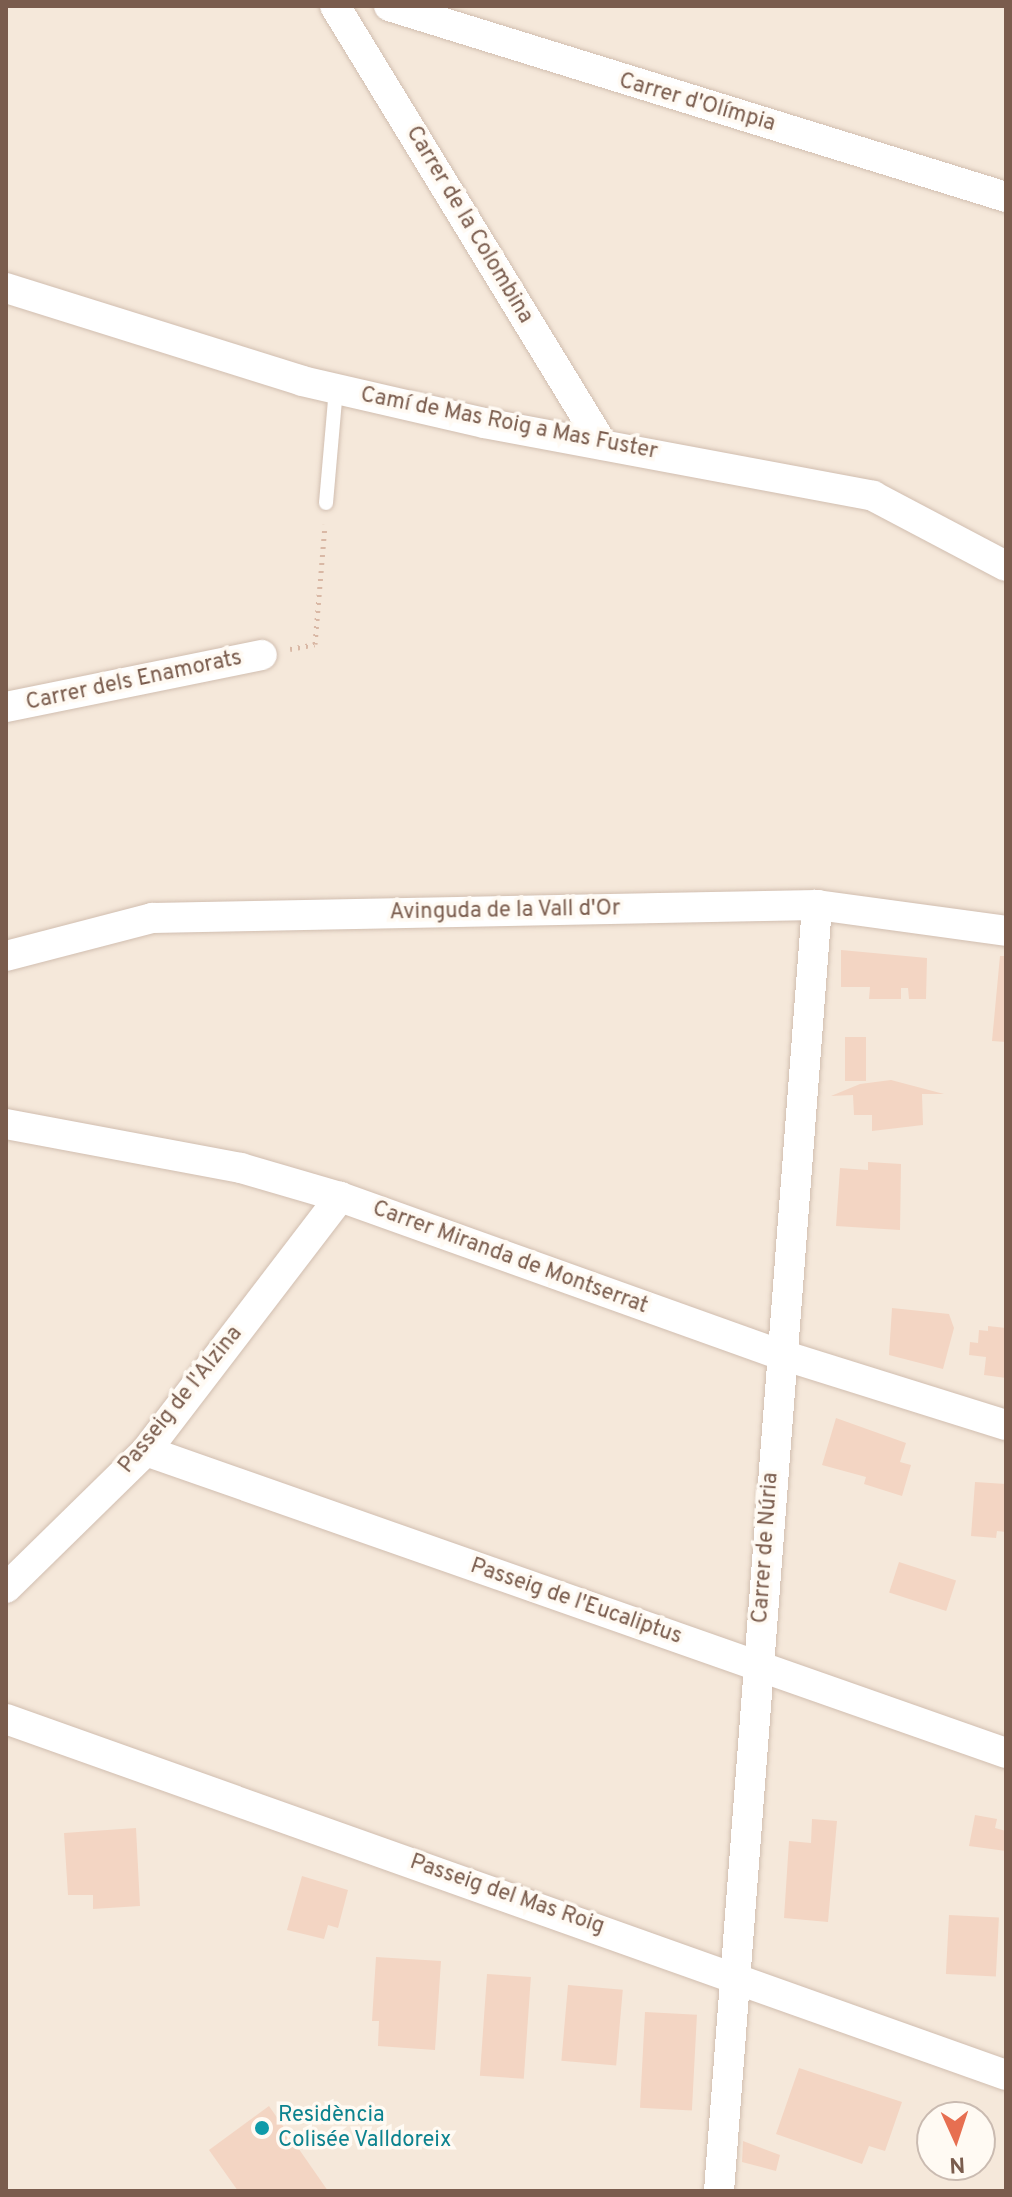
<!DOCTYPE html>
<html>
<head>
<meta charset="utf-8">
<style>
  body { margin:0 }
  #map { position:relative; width:1012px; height:2197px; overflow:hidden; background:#fdf6ec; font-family:Overpass,sans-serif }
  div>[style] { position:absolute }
  .residential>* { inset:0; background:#f5e8da }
  .building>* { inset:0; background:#f3d5c3; transform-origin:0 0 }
  .path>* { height:5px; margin-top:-2.5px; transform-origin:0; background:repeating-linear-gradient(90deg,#d9b8a5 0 2px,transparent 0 8px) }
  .roads { filter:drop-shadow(0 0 2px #d1beb0) drop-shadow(0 0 2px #d1beb0) }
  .service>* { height:14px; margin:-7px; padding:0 7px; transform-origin:7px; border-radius:7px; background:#fff }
  .minor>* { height:30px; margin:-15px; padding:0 15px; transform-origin:15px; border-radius:15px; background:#fff }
  .dots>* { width:22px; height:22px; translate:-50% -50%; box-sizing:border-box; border:4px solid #fffaf3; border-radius:50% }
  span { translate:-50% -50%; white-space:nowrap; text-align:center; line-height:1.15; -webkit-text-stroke:7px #fffaf3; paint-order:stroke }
  .street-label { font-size:22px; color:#7a5c4d }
  .culture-label { font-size:22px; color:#0d838f }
  .left { translate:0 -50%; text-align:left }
  .frame { position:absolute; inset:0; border:8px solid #7a5c4d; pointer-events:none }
  .north { position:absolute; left:916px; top:2101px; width:80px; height:80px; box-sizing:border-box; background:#fffaf3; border:2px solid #cabbb1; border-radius:50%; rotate:177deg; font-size:22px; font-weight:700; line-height:32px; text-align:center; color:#7a5c4d }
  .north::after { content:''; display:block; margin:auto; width:28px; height:36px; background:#e76f51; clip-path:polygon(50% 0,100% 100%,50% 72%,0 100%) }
</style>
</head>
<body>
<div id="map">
  <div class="residential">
    <div style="clip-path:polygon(evenodd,6px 6px,1006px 6px,1006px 2191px,6px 2191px,6px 6px,932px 2117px,980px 2117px,980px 2165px,932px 2165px,932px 2117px)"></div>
  </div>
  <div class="building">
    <div style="clip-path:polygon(841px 950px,927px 958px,926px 999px,909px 999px,908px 988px,901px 988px,901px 999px,869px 999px,870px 987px,841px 987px)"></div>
    <div style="clip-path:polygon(1000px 956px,1006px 956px,1006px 1042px,992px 1041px)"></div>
    <div style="left:845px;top:1037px;width:21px;height:44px"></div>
    <div style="clip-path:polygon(891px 1080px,944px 1094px,922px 1094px,923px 1125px,872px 1131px,872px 1115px,854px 1115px,853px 1095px,831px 1096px,860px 1084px)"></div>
    <div style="clip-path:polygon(868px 1162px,901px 1164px,900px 1230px,836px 1226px,840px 1168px,868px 1170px)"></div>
    <div style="clip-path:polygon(892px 1308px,949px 1314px,954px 1328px,943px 1369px,889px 1355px)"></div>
    <div style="clip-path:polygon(988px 1326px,1006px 1328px,1006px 1378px,984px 1375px,986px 1357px,969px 1355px,970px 1342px,978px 1343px,979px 1330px,988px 1331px)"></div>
    <div style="clip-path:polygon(836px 1418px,906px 1443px,900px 1462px,911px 1465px,902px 1496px,864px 1484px,866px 1477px,822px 1465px)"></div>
    <div style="clip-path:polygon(975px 1482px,1006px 1484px,1006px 1532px,997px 1531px,996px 1538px,971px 1536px)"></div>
    <div style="left:899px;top:1562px;width:60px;height:32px;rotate:18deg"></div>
    <div style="clip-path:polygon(975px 1815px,997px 1819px,995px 1828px,1006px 1831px,1006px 1851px,969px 1846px)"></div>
    <div style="clip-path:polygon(812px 1819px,837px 1821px,828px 1922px,784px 1918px,789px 1841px,811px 1843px)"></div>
    <div style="clip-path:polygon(136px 1828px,140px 1906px,93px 1909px,93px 1895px,68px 1895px,64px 1833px)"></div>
    <div style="clip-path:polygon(302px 1876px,348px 1890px,338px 1928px,328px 1925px,324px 1939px,287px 1930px)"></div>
    <div style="left:949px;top:1915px;width:50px;height:59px;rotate:3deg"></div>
    <div style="clip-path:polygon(376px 1957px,441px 1961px,435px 2050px,378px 2046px,379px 2021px,372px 2021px)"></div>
    <div style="left:487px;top:1974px;width:44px;height:102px;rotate:4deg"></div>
    <div style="left:568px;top:1985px;width:55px;height:76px;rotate:5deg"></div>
    <div style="left:645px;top:2012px;width:52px;height:96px;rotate:3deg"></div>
    <div style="clip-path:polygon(799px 2068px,902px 2102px,885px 2151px,869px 2146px,862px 2164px,776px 2134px)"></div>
    <div style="clip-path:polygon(269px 2106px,328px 2191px,238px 2191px,209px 2150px)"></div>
    <div style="clip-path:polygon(743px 2141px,780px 2155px,776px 2171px,742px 2162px)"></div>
  </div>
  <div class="path">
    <div style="left:290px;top:649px;width:25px;rotate:-11deg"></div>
    <div style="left:315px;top:644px;width:120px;rotate:-85.2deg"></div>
  </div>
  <div class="roads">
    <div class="service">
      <div style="left:326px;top:503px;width:115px;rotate:-85deg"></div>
    </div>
    <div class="minor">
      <div style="left:335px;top:6px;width:514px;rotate:58.6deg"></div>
      <div style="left:389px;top:6px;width:646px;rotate:17.2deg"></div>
      <div style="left:6px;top:288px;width:310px;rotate:17.4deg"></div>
      <div style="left:302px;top:381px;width:187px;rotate:13deg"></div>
      <div style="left:484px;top:423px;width:396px;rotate:10.6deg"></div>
      <div style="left:873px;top:496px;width:150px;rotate:27.8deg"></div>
      <div style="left:6px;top:707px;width:261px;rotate:-11.5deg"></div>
      <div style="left:6px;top:956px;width:151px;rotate:-14.6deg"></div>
      <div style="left:152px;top:918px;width:665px;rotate:-1.12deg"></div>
      <div style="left:817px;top:905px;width:191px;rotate:7.8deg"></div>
      <div style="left:6px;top:1124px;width:239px;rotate:10.6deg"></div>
      <div style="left:241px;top:1168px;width:103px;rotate:16.3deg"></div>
      <div style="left:340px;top:1197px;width:466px;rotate:19.7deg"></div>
      <div style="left:779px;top:1354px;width:238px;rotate:17.4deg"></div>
      <div style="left:146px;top:1451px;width:911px;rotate:19.35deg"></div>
      <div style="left:6px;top:1588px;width:196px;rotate:-44.4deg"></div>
      <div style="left:146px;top:1451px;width:320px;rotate:-52.6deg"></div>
      <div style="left:6px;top:1719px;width:1061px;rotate:19.6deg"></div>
      <div style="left:719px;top:2191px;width:1290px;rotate:-85.64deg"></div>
    </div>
  </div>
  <div class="dots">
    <div style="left:262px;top:2128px;background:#0f9aa8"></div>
  </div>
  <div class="street-label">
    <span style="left:697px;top:103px;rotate:16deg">Carrer d'Olímpia</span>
    <span style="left:469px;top:225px;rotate:59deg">Carrer de la Colombina</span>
    <span style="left:509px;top:424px;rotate:11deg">Camí de Mas Roig a Mas Fuster</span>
    <span style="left:134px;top:681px;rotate:-12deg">Carrer dels Enamorats</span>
    <span style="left:505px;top:911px;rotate:-1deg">Avinguda de la Vall d'Or</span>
    <span style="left:510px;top:1258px;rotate:20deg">Carrer Miranda de Montserrat</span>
    <span style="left:181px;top:1400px;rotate:-51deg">Passeig de l'Alzina</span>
    <span style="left:766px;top:1548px;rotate:-86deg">Carrer de Núria</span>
    <span style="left:576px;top:1602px;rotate:19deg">Passeig de l'Eucaliptus</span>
    <span style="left:507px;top:1895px;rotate:19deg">Passeig del Mas Roig</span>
  </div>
  <div class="culture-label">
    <span class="left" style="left:278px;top:2128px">Residència<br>Colisée Valldoreix</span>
  </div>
  <div class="frame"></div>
  <div class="north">N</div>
</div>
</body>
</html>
